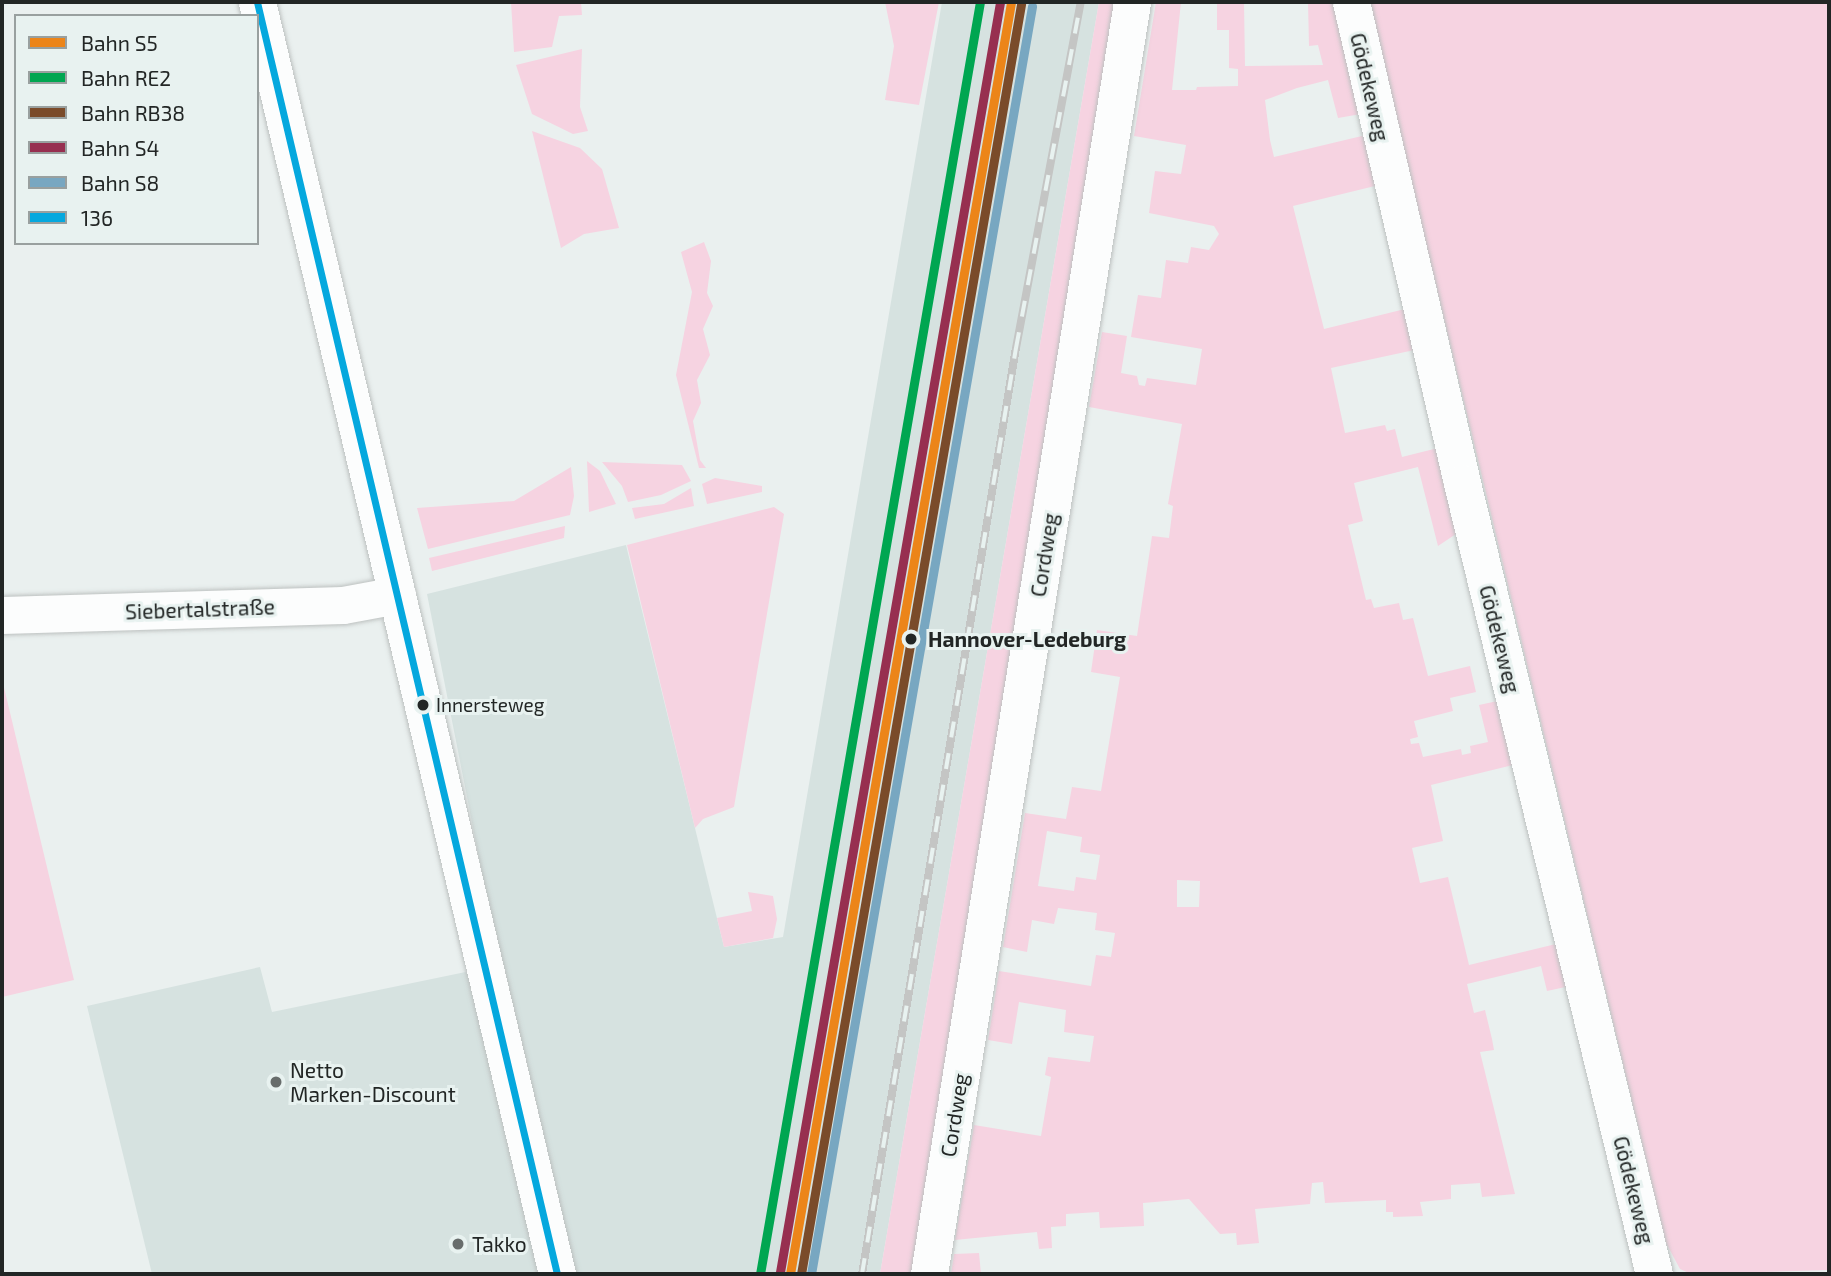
<!DOCTYPE html>
<html>
<head>
<meta charset="utf-8">
<style>
  body { margin:0 }
  #map { position:relative; width:1831px; height:1276px; overflow:hidden; background:#eaf0ef; font-family:"Exo 2",sans-serif }
  div>[style] { position:absolute }
  .built>* { inset:0; background:#d6e2e0 }
  .green>* { inset:0; background:#f6d3e1 }
  .roads { filter:drop-shadow(0 0 2px #bdc1c0) drop-shadow(0 0 2px #bdc1c0) }
  .minor>* { height:37px; margin:-18.5px; padding:0 18.5px; transform-origin:18.5px; border-radius:18.5px; background:#fcfdfd }
  .rail>* { height:8px; margin-top:-4px; transform-origin:0; background:repeating-linear-gradient(90deg,#e8f2f0 0 16px,#c4c5c4 0 32px); box-sizing:border-box; border-block:2px solid #c4c5c4 }
  .bus-1>* { height:7px; margin:-3.5px; padding:0 3.5px; transform-origin:3.5px; border-radius:3.5px; background:#05a8de }
  .rail-1>* { height:9px; margin:-4.5px; padding:0 4.5px; transform-origin:4.5px; border-radius:4.5px; background:#ec8519 }
  .rail-2>* { height:9px; margin:-4.5px; padding:0 4.5px; transform-origin:4.5px; border-radius:4.5px; background:#00a651 }
  .rail-3>* { height:9px; margin:-4.5px; padding:0 4.5px; transform-origin:4.5px; border-radius:4.5px; background:#7a4b2a }
  .rail-4>* { height:9px; margin:-4.5px; padding:0 4.5px; transform-origin:4.5px; border-radius:4.5px; background:#972f50 }
  .rail-5>* { height:9px; margin:-4.5px; padding:0 4.5px; transform-origin:4.5px; border-radius:4.5px; background:#78a7c1 }
  .dots>* { width:19px; height:19px; translate:-50% -50%; box-sizing:border-box; border:4px solid #e8f2f0; border-radius:50% }
  span { translate:-50% -50%; white-space:nowrap; text-align:center; line-height:1.15; -webkit-text-stroke:6px #e8f2f0; paint-order:stroke }
  .bus-label { font-size:19px; color:#222625 }
  .left { translate:0 -50%; text-align:left }
  .street-label { font-size:21px; color:#222625 }
  .stop-label { font-size:21px; color:#222625; font-weight:700 }
  .poi-label { font-size:21px; color:#222625 }
  .frame { position:absolute; inset:0; border:4px solid #222625; pointer-events:none }
  .legend { position:absolute; left:14px; top:14px; width:245px; height:231px; box-sizing:border-box; background:#e8f2f0; border:2px solid #99a09f; margin:0; padding:9px 12px; list-style:none; font-size:21px; color:#222625 }
  .legend li { display:flex; align-items:center; gap:14px; height:35px }
  .legend b { width:35px; border:2px solid #99a09f }
</style>
</head>
<body>
<div id="map">
  <div class="built">
    <div style="clip-path:polygon(942px 2px,1099px 2px,880px 1274px,561px 1274px,427px 594px,626px 545px,724px 947px,783px 937px)"></div>
    <div style="clip-path:polygon(260px 967px,272px 1012px,485px 968px,557px 1274px,152px 1274px,87px 1006px)"></div>
  </div>
  <div class="green">
    <div style="clip-path:polygon(511px 2px,581px 2px,582px 15px,559px 16px,552px 47px,514px 52px)"></div>
    <div style="clip-path:polygon(885px 2px,939px 2px,919px 105px,885px 100px,894px 46px)"></div>
    <div style="clip-path:polygon(1099px 2px,1132px 2px,929px 1274px,880px 1274px)"></div>
    <div style="clip-path:polygon(evenodd,1156px 2px,1181px 2px,1172px 90px,1196px 90px,1197px 87px,1238px 86px,1238px 69px,1229px 68px,1229px 30px,1217px 30px,1217px 2px,1244px 2px,1245px 66px,1323px 65px,1318px 45px,1309px 46px,1308px 2px,1335px 2px,1361px 114px,1338px 118px,1328px 80px,1297px 88px,1265px 100px,1270px 140px,1274px 157px,1366px 135px,1379px 185px,1293px 206px,1324px 329px,1409px 308px,1419px 349px,1331px 368px,1345px 433px,1385px 425px,1387px 431px,1395px 429px,1402px 457px,1442px 447px,1462px 530px,1438px 546px,1418px 467px,1354px 483px,1363px 521px,1348px 525px,1366px 600px,1371px 599px,1374px 608px,1399px 603px,1403px 620px,1413px 618px,1428px 676px,1470px 666px,1476px 692px,1450px 698px,1453px 711px,1414px 721px,1418px 737px,1410px 739px,1411px 744px,1419px 743px,1423px 757px,1461px 749px,1462px 755px,1471px 753px,1470px 746px,1488px 742px,1479px 705px,1502px 700px,1517px 764px,1431px 785px,1443px 841px,1412px 848px,1420px 883px,1448px 877px,1469px 965px,1560px 943px,1570px 986px,1547px 991px,1541px 966px,1467px 984px,1474px 1013px,1485px 1010px,1492px 1039px,1494px 1050px,1480px 1052px,1515px 1194px,1482px 1197px,1480px 1183px,1451px 1185px,1451px 1199px,1420px 1202px,1423px 1216px,1393px 1217px,1393px 1212px,1386px 1212px,1386px 1200px,1325px 1203px,1323px 1182px,1312px 1183px,1310px 1204px,1255px 1209px,1259px 1243px,1237px 1245px,1236px 1233px,1220px 1234px,1189px 1199px,1143px 1203px,1144px 1226px,1100px 1228px,1099px 1212px,1066px 1214px,1066px 1226px,1051px 1227px,1052px 1248px,1039px 1249px,1037px 1232px,955px 1240px,974px 1125px,1041px 1136px,1051px 1077px,1045px 1075px,1048px 1057px,1090px 1062px,1094px 1036px,1064px 1032px,1066px 1010px,1019px 1002px,1012px 1044px,988px 1040px,999px 971px,1091px 986px,1096px 955px,1111px 957px,1115px 933px,1095px 930px,1097px 913px,1058px 908px,1054px 924px,1032px 920px,1027px 952px,1003px 947px,1025px 813px,1066px 819px,1072px 787px,1101px 791px,1120px 677px,1091px 672px,1097px 630px,1137px 636px,1152px 536px,1169px 538px,1173px 506px,1168px 504px,1182px 424px,1089px 407px,1102px 332px,1127px 336px,1121px 373px,1137px 376px,1139px 385px,1145px 386px,1147px 378px,1196px 385px,1202px 349px,1131px 337px,1138px 295px,1161px 298px,1166px 260px,1188px 263px,1191px 247px,1209px 250px,1219px 234px,1214px 226px,1149px 213px,1155px 171px,1181px 174px,1186px 145px,1134px 136px,1156px 2px,1047px 831px,1082px 837px,1080px 852px,1100px 855px,1096px 880px,1076px 877px,1074px 891px,1038px 886px,1047px 831px,1156px 2px,1177px 880px,1200px 881px,1199px 907px,1177px 907px,1177px 880px)"></div>
    <div style="clip-path:polygon(1368px 2px,1829px 2px,1829px 1270px,1691px 1274px,1680px 1269px,1666px 1243px)"></div>
    <div style="clip-path:polygon(582px 49px,580px 107px,588px 131px,573px 134px,532px 114px,516px 65px)"></div>
    <div style="clip-path:polygon(532px 131px,580px 148px,602px 169px,619px 228px,584px 234px,561px 248px)"></div>
    <div style="clip-path:polygon(704px 242px,711px 261px,707px 293px,713px 306px,703px 329px,710px 355px,697px 380px,701px 403px,693px 421px,700px 460px,706px 468px,699px 468px,676px 375px,692px 292px,681px 252px)"></div>
    <div style="clip-path:polygon(587px 461px,600px 471px,616px 504px,589px 512px)"></div>
    <div style="clip-path:polygon(602px 462px,682px 465px,691px 481px,661px 495px,628px 502px,622px 486px)"></div>
    <div style="clip-path:polygon(571px 467px,574px 496px,570px 515px,428px 549px,417px 508px,514px 501px)"></div>
    <div style="clip-path:polygon(715px 478px,762px 486px,762px 492px,707px 504px,702px 484px)"></div>
    <div style="clip-path:polygon(691px 488px,694px 506px,635px 519px,632px 508px,664px 504px)"></div>
    <div style="clip-path:polygon(774px 507px,784px 514px,734px 807px,703px 819px,695px 828px,627px 545px)"></div>
    <div style="clip-path:polygon(565px 526px,564px 538px,432px 571px,429px 558px)"></div>
    <div style="clip-path:polygon(2px 679px,74px 980px,2px 997px)"></div>
    <div style="clip-path:polygon(748px 892px,773px 896px,777px 919px,773px 938px,724px 947px,717px 918px,752px 911px)"></div>
    <div style="clip-path:polygon(979px 1253px,981px 1274px,951px 1274px,954px 1254px)"></div>
  </div>
  <div class="roads">
    <div class="minor">
      <div style="left:257px;top:2px;width:1307px;rotate:76.73deg"></div>
      <div style="left:1351px;top:2px;width:494px;rotate:77deg"></div>
      <div style="left:1462px;top:483px;width:814px;rotate:76.36deg"></div>
      <div style="left:2px;top:615px;width:341px;rotate:-1.7deg"></div>
      <div style="left:343px;top:605px;width:55px;rotate:-10.5deg"></div>
      <div style="left:929px;top:1274px;width:1288px;rotate:-80.93deg"></div>
    </div>
  </div>
  <div class="rail">
    <div style="left:862px;top:1274px;width:939px;rotate:-80.56deg"></div>
    <div style="left:1016px;top:348px;width:352px;rotate:-79.4deg"></div>
  </div>
  <div class="bus-1">
    <div style="left:257px;top:2px;width:1307px;rotate:76.73deg"></div>
  </div>
  <div class="rail-1">
    <div style="left:790px;top:1274px;width:1291px;rotate:-80.14deg"></div>
  </div>
  <div class="rail-2">
    <div style="left:760px;top:1274px;width:1291px;rotate:-80.19deg"></div>
  </div>
  <div class="rail-3">
    <div style="left:801px;top:1274px;width:1289px;rotate:-80.17deg"></div>
  </div>
  <div class="rail-4">
    <div style="left:780px;top:1272px;width:1289px;rotate:-80.17deg"></div>
  </div>
  <div class="rail-5">
    <div style="left:811px;top:1274px;width:1287px;rotate:-80.11deg"></div>
  </div>
  <div class="dots">
    <div style="left:911px;top:639px;background:#222625"></div>
    <div style="left:423px;top:705px;background:#222625"></div>
    <div style="left:276px;top:1082px;background:#686d6c"></div>
    <div style="left:458px;top:1244px;background:#686d6c"></div>
  </div>
  <div class="bus-label">
    <span class="left" style="left:436px;top:705px">Innersteweg</span>
  </div>
  <div class="street-label">
    <span style="left:1370px;top:87px;rotate:77deg">Gödekeweg</span>
    <span style="left:1044px;top:555px;rotate:-81deg">Cordweg</span>
    <span style="left:200px;top:609px;rotate:-2deg">Siebertalstraße</span>
    <span style="left:1500px;top:639px;rotate:76deg">Gödekeweg</span>
    <span style="left:954px;top:1115px;rotate:-81deg">Cordweg</span>
    <span style="left:1634px;top:1190px;rotate:76deg">Gödekeweg</span>
  </div>
  <div class="stop-label">
    <span class="left" style="left:928px;top:639px">Hannover-Ledeburg</span>
  </div>
  <div class="poi-label">
    <span class="left" style="left:290px;top:1082px">Netto<br>Marken-Discount</span>
    <span class="left" style="left:472px;top:1244px">Takko</span>
  </div>
  <div class="frame"></div>
  <ul class="legend">
  <li><b style="height:9px;background:#ec8519"></b>Bahn S5</li>
  <li><b style="height:9px;background:#00a651"></b>Bahn RE2</li>
  <li><b style="height:9px;background:#7a4b2a"></b>Bahn RB38</li>
  <li><b style="height:9px;background:#972f50"></b>Bahn S4</li>
  <li><b style="height:9px;background:#78a7c1"></b>Bahn S8</li>
  <li><b style="height:9px;background:#05a8de"></b>136</li>
  </ul>
</div>
</body>
</html>
